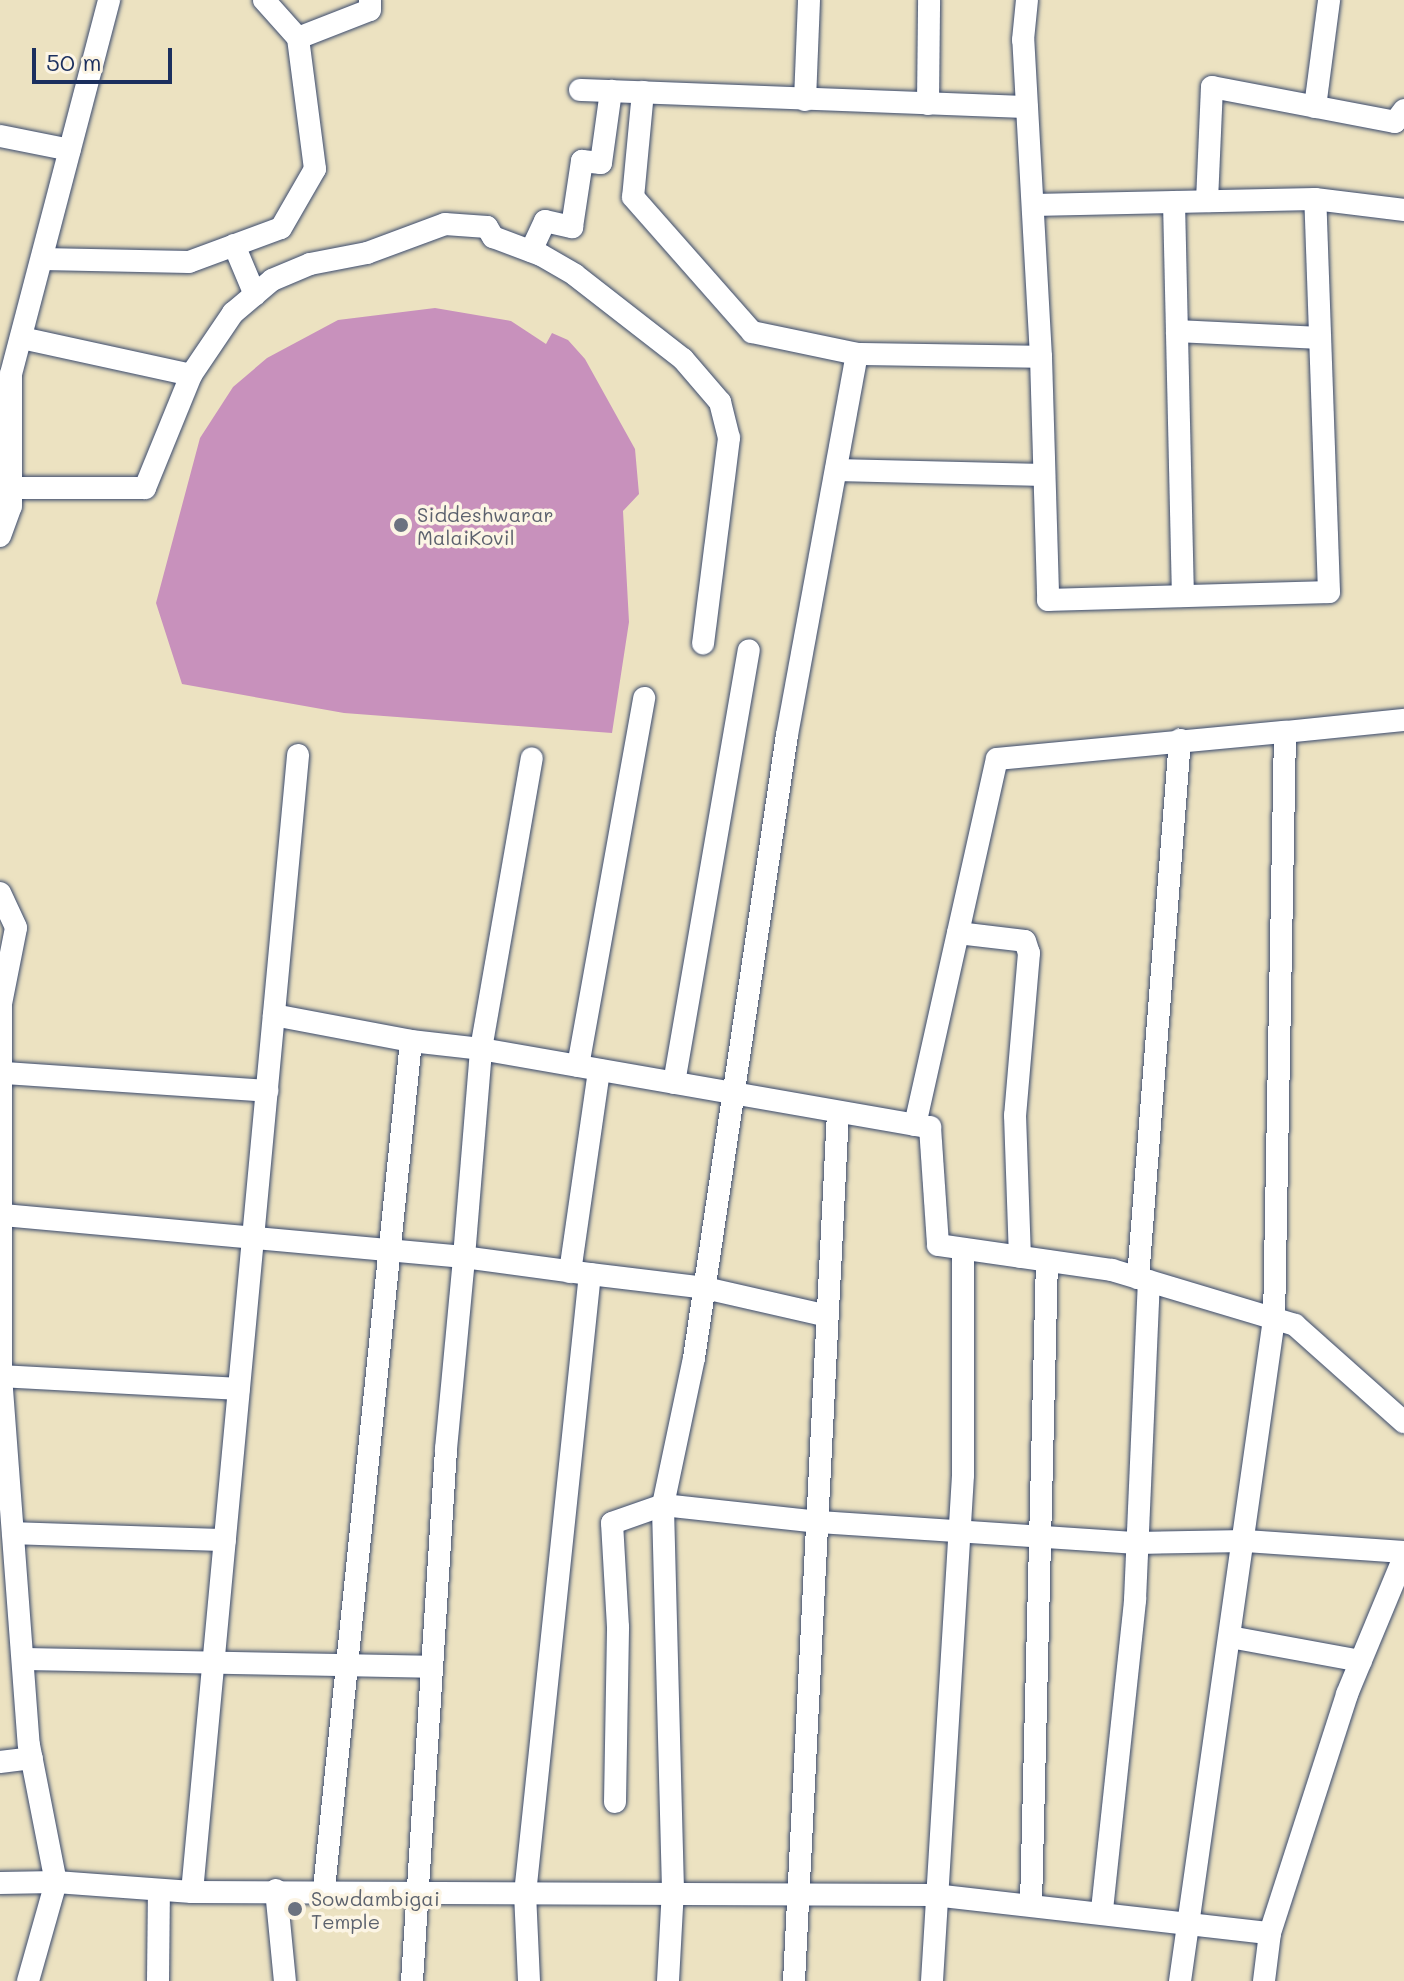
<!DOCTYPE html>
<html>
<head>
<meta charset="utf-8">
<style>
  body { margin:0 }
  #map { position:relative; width:1404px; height:1981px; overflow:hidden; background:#ece2c1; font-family:Mali,sans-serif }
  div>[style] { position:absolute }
  .building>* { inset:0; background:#c891bc }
  .roads { filter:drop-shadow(0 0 2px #3a4a6d) drop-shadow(0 0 2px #3a4a6d) }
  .minor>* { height:22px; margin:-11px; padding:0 11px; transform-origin:11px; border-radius:11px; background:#fff }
  .dots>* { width:22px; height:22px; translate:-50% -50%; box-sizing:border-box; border:4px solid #fcf5e5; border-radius:50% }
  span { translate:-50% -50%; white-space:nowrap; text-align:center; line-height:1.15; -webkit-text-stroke:7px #fcf5e5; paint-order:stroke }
  .worship-label { font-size:20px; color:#5b616d }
  .left { translate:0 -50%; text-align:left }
  .scale { position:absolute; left:32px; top:48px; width:140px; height:36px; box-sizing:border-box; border:4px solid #1b2f5e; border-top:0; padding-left:10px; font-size:24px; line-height:28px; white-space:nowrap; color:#1b2f5e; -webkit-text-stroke:6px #fcf5e5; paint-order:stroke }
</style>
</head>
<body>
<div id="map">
  <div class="building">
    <div style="clip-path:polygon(435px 308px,511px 321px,546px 344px,552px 333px,568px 340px,585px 359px,635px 449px,639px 494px,623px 511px,629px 622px,612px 733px,344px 713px,182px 684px,156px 603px,200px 438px,233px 387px,267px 358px,338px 320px)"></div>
  </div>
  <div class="roads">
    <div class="minor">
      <div style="left:264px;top:0;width:51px;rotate:48.2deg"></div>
      <div style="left:298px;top:38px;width:77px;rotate:-21.3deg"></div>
      <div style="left:370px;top:10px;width:10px;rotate:-90deg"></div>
      <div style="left:580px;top:90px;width:447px;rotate:2.2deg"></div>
      <div style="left:643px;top:92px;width:105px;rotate:95.4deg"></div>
      <div style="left:633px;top:197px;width:180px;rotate:48.6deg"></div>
      <div style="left:752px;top:332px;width:107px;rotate:11.8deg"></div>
      <div style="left:805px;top:100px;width:100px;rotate:-87.7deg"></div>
      <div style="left:928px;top:104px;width:104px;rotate:-89.4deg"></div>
      <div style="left:1315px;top:107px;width:108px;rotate:-82.5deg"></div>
      <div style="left:0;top:136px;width:71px;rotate:11.3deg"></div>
      <div style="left:1207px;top:201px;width:114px;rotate:-87.5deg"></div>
      <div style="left:1212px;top:87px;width:186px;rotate:10.8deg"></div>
      <div style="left:1395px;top:122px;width:15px;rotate:-53deg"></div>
      <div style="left:1174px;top:202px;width:394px;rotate:88.7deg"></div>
      <div style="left:1033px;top:205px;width:282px;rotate:-1.2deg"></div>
      <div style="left:1315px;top:199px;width:90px;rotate:7deg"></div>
      <div style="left:234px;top:245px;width:54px;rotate:67.2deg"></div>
      <div style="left:531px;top:251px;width:33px;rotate:-65deg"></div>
      <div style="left:545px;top:221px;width:28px;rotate:13deg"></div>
      <div style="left:572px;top:227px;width:67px;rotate:-81.4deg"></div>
      <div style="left:582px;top:161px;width:19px;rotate:6deg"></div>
      <div style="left:601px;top:163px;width:73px;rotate:-82.1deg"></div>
      <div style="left:42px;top:259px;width:147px;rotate:1.2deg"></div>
      <div style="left:189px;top:262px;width:98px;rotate:-20.3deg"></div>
      <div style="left:281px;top:228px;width:68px;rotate:-60deg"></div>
      <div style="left:315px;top:169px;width:132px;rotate:-97.4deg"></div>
      <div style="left:1177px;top:331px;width:143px;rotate:2.8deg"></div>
      <div style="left:1041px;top:357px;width:243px;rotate:88.3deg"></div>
      <div style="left:1048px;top:600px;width:281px;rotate:-1.6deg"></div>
      <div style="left:1329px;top:592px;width:393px;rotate:-92deg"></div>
      <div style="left:191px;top:375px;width:75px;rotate:-55.9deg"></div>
      <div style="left:233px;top:313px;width:51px;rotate:-40.2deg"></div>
      <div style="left:272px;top:280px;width:41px;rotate:-22.8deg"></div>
      <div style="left:310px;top:264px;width:58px;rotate:-10.9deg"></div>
      <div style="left:367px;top:253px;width:83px;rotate:-20.4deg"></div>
      <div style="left:445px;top:224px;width:42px;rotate:4.1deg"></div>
      <div style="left:487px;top:227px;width:12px;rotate:59deg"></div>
      <div style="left:493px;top:237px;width:51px;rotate:20.6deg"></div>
      <div style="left:541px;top:255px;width:39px;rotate:30deg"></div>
      <div style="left:575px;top:275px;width:137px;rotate:37.9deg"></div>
      <div style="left:683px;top:359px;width:57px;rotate:49.3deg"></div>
      <div style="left:720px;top:402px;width:37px;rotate:76deg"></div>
      <div style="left:729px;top:438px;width:207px;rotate:97.2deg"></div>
      <div style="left:836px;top:470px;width:208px;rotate:1.4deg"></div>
      <div style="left:11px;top:488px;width:134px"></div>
      <div style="left:145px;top:488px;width:122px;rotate:-67.8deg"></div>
      <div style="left:191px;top:375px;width:174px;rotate:-167.7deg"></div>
      <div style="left:0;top:536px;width:32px;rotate:-70deg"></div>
      <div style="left:11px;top:506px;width:132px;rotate:-90deg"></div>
      <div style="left:11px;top:374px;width:387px;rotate:-75.3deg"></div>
      <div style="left:1285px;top:732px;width:120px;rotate:-5.8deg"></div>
      <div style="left:0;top:893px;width:38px;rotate:65deg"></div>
      <div style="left:16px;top:928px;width:77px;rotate:101.2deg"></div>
      <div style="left:1px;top:1004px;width:372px;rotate:90deg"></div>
      <div style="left:1px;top:1376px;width:370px;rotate:85.7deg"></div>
      <div style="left:29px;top:1745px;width:140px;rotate:78.9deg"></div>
      <div style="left:56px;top:1882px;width:136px;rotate:4.2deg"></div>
      <div style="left:192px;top:1892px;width:742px;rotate:0.23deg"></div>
      <div style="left:934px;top:1895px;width:338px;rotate:6.5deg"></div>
      <div style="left:958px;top:933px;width:67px;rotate:6.8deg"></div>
      <div style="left:1025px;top:941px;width:13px;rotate:72deg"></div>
      <div style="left:1029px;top:953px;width:163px;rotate:94.9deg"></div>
      <div style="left:1015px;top:1115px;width:142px;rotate:88deg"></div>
      <div style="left:274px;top:1015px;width:139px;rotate:10.7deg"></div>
      <div style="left:578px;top:1066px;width:374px;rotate:-79.8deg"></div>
      <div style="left:5px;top:1073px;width:263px;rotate:3.9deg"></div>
      <div style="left:674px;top:1083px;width:439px;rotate:-80.2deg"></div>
      <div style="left:915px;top:1125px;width:375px;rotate:-77.4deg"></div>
      <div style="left:997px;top:759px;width:289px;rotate:-5.4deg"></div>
      <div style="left:1285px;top:732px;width:587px;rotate:91.07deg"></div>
      <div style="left:1274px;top:1319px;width:669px;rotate:98.08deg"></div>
      <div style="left:3px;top:1215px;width:463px;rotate:5.2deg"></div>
      <div style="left:464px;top:1257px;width:209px;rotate:-85.3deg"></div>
      <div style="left:481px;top:1049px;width:456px;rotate:9.9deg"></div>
      <div style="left:930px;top:1127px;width:118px;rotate:86.1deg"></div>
      <div style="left:938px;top:1245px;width:176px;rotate:8.2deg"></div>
      <div style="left:1112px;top:1270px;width:191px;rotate:16.7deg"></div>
      <div style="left:1295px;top:1325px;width:146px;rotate:41.7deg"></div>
      <div style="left:570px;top:1272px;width:204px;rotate:-81.8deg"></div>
      <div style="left:1138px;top:1278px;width:540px;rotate:-85.54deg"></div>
      <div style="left:1px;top:1376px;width:238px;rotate:3.1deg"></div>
      <div style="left:13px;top:1533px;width:212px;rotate:1.9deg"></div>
      <div style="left:1230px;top:1637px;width:133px;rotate:10.4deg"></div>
      <div style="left:23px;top:1659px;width:408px;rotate:1.1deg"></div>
      <div style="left:0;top:1762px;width:32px;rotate:-7deg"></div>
      <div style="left:615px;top:1802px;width:175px;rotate:-89deg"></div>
      <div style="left:618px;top:1627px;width:104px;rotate:-93.3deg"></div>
      <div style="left:612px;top:1523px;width:54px;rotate:-19.4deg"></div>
      <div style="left:663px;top:1505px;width:150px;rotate:-78.1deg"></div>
      <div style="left:694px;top:1358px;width:630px;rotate:-81.51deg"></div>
      <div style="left:787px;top:735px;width:387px;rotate:-79.6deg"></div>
      <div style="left:857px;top:354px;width:184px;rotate:0.9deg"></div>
      <div style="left:1041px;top:357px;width:318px;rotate:-93.2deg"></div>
      <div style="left:1023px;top:40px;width:40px;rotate:-84.3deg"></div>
      <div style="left:0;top:1883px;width:56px;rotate:-1deg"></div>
      <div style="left:56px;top:1882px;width:103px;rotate:105.8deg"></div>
      <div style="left:324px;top:1889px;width:852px;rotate:-84.14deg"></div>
      <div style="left:411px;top:1041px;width:70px;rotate:6.5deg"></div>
      <div style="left:481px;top:1049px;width:295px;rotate:-80.1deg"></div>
      <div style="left:276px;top:1890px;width:91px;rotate:84.4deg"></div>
      <div style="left:192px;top:1892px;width:1142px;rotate:-84.67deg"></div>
      <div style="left:1031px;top:1905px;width:644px;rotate:-88.58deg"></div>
      <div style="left:1102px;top:1910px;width:312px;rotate:-83.9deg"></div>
      <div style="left:1135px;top:1600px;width:319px;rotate:-87.5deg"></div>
      <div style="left:158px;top:1981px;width:90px;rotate:-89.4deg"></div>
      <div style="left:412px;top:1981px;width:533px;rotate:-86.34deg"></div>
      <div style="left:446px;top:1449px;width:193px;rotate:-84.6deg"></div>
      <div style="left:464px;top:1257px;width:127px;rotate:7.7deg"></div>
      <div style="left:529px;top:1981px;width:87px;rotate:-92.6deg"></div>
      <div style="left:525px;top:1894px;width:623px;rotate:-84.02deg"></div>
      <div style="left:590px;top:1274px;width:116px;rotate:6.9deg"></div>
      <div style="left:705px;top:1288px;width:126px;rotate:12.8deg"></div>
      <div style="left:668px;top:1981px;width:91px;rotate:-86.9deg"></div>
      <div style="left:673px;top:1890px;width:385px;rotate:-91.5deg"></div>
      <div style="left:663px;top:1505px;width:157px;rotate:6.2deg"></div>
      <div style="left:819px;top:1522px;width:319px;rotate:3.8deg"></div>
      <div style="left:1137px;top:1543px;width:109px;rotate:-1.1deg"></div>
      <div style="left:1246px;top:1541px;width:158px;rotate:4deg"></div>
      <div style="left:794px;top:1981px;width:870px;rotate:-87.1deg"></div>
      <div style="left:932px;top:1981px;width:507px;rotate:-86.49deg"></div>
      <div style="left:963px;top:1475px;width:226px;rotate:-90deg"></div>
      <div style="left:1264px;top:1981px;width:48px;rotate:-82.9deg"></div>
      <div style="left:1270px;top:1933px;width:251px;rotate:-72.1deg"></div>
      <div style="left:1347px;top:1694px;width:148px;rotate:-67.4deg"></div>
    </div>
  </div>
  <div class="dots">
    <div style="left:401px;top:525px;background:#6b7280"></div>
    <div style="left:295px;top:1909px;background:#6b7280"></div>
  </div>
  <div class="worship-label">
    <span class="left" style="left:417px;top:526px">Siddeshwarar<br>MalaiKovil</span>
    <span class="left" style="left:311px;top:1910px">Sowdambigai<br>Temple</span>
  </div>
  <div class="scale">50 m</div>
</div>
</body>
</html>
